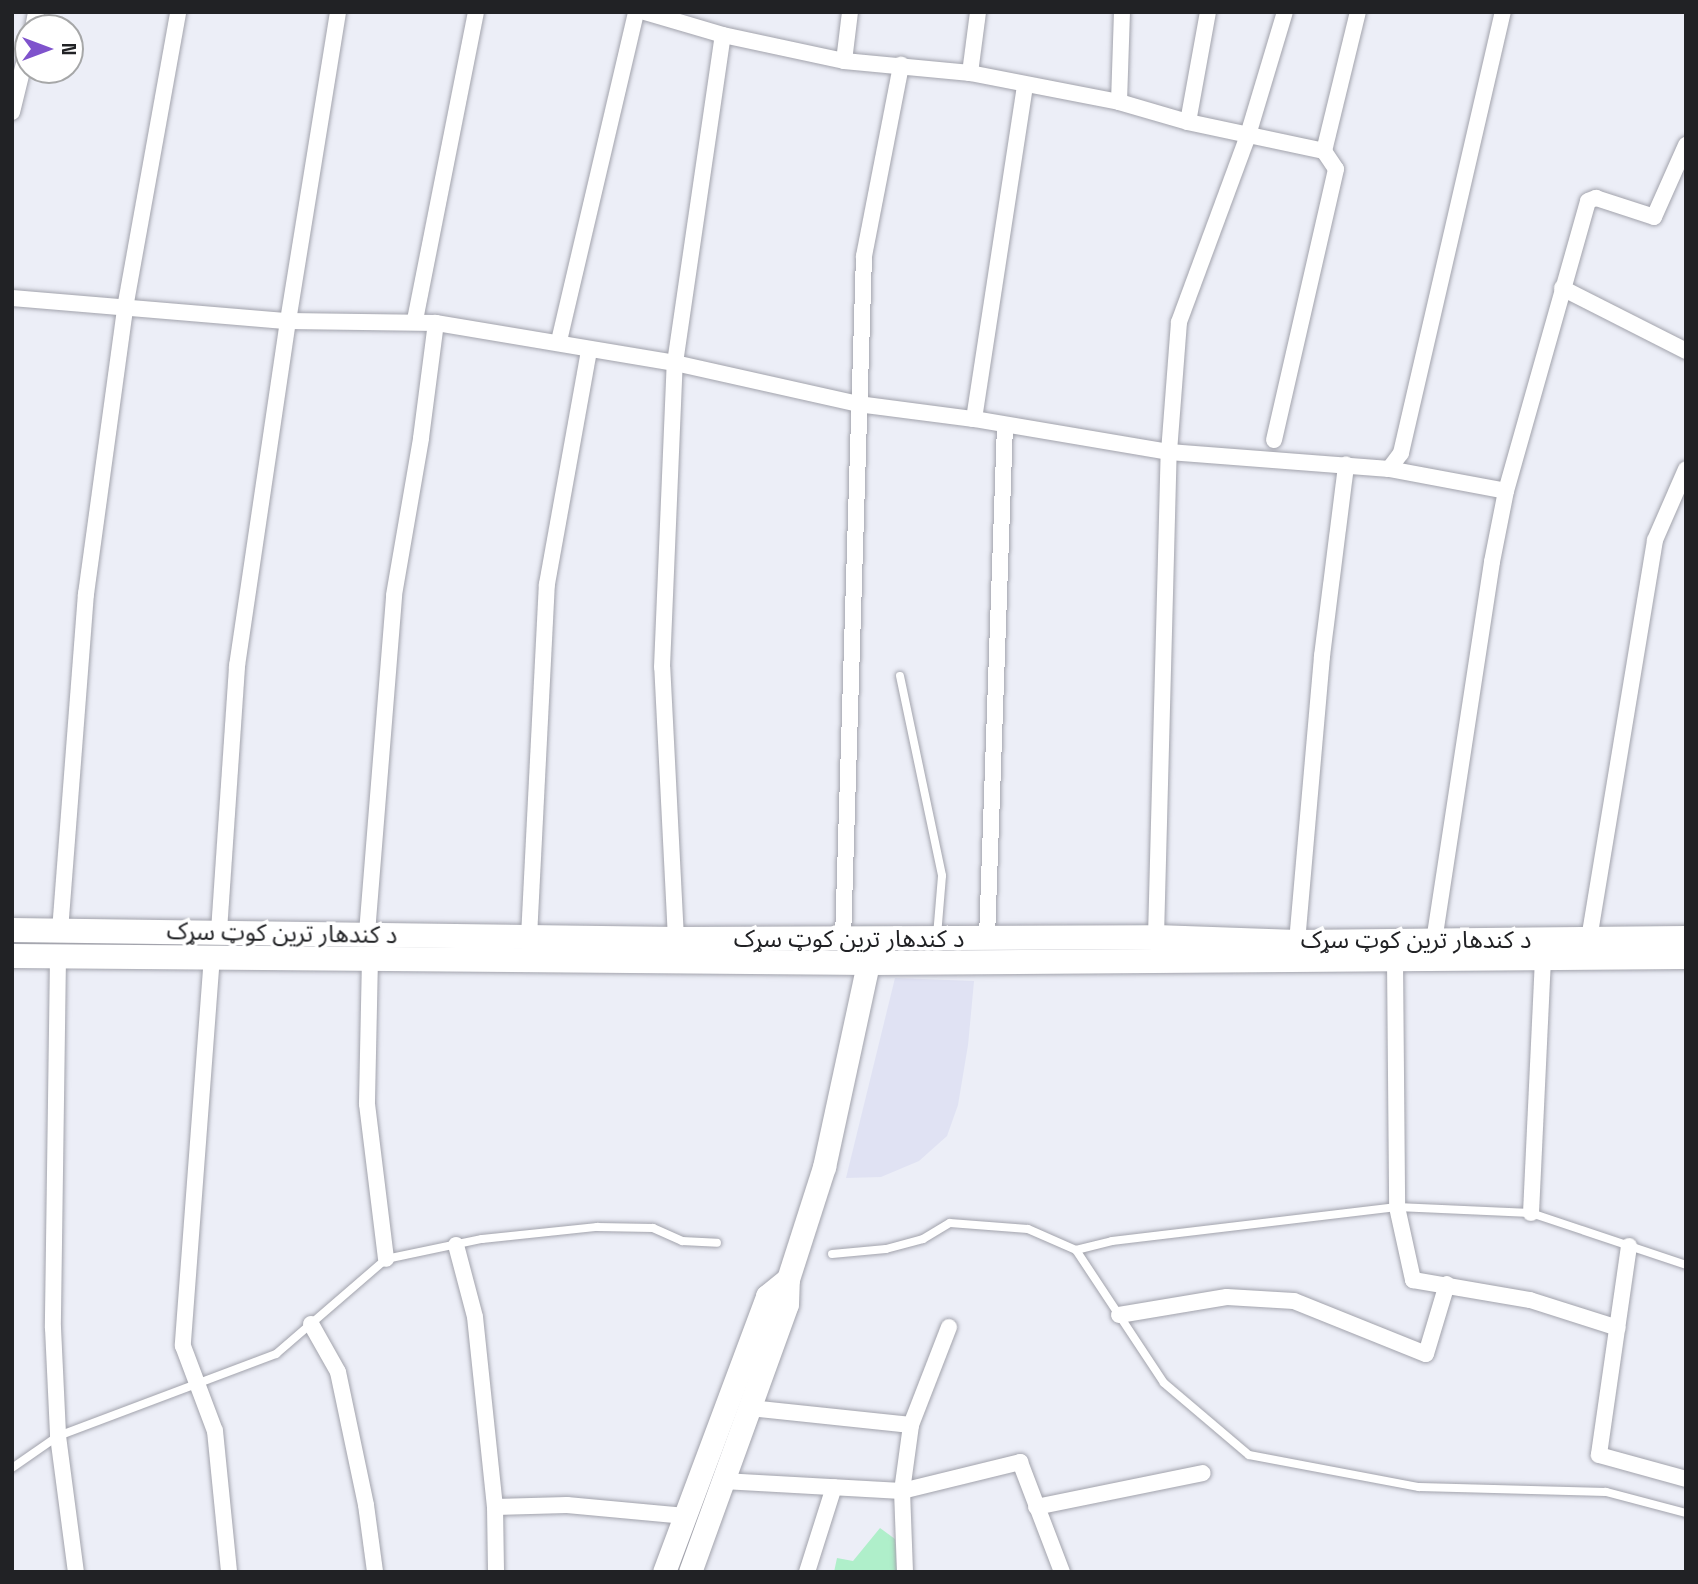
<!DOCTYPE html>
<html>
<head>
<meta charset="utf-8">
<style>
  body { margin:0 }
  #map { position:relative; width:1698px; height:1584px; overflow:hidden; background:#eceef7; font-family:"Space Grotesk","Noto Sans Arabic",sans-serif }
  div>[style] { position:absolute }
  .built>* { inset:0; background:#e0e2f3 }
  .green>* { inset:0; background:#afefca }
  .roads { filter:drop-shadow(0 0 2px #a2a3ac) drop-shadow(0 0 2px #a2a3ac) }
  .lane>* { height:8px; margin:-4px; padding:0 4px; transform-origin:4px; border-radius:4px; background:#fff }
  .street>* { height:16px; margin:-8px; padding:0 8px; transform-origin:8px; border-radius:8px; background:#fff }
  .secondary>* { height:23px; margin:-11.5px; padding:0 11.5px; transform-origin:11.5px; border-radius:11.5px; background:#fff }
  .primary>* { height:24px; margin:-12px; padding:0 12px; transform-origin:12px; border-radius:12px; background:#fff }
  span { translate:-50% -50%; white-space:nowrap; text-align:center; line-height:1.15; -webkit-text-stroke:7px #fff; paint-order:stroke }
  .street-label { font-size:24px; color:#212225 }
  .frame { position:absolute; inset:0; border:14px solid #212225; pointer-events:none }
  .north { position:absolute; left:14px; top:14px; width:70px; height:70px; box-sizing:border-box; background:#fff; border:2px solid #a6a7a8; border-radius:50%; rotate:90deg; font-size:19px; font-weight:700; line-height:28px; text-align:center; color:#212225 }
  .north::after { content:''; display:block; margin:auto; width:24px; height:32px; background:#7f53cc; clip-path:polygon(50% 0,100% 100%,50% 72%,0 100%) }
</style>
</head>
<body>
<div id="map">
  <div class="built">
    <div style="clip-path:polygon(895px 978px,974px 981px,968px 1045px,958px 1105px,947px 1136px,919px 1161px,881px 1177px,846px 1178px)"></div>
  </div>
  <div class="green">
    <div style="clip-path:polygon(880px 1528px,895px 1539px,897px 1572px,834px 1572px,837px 1558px,853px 1561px)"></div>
  </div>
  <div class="roads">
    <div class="lane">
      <div style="left:900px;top:676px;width:204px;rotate:78.1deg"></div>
      <div style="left:942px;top:876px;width:59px;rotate:94.8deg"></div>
      <div style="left:1076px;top:1250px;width:37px;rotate:-14deg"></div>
      <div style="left:1112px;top:1241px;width:287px;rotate:-6.8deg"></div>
      <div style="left:1397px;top:1207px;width:134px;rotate:2.6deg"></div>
      <div style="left:1531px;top:1213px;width:163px;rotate:18.5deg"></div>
      <div style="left:832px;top:1254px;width:54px;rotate:-5.3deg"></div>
      <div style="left:886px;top:1249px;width:38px;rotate:-15deg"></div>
      <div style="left:923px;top:1239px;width:31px;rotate:-31deg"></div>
      <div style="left:950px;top:1223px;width:78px;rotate:4.4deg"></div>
      <div style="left:1028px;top:1229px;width:52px;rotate:23.6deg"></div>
      <div style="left:1076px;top:1250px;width:159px;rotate:56.5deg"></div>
      <div style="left:1164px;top:1383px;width:111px;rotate:40.3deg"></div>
      <div style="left:1249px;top:1455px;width:173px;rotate:10.7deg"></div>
      <div style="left:1419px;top:1487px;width:187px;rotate:1.5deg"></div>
      <div style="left:1606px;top:1492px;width:83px;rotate:14.7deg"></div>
      <div style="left:12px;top:1468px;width:56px;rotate:-34.8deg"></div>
      <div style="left:58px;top:1436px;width:233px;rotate:-20.6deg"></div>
      <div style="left:276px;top:1354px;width:145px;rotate:-40.8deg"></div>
      <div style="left:386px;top:1259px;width:98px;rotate:-11.8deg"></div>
      <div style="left:482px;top:1239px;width:116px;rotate:-6deg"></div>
      <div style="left:597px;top:1227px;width:56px;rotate:1deg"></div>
      <div style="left:653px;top:1228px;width:32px;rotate:24deg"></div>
      <div style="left:682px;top:1241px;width:35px;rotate:3deg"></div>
    </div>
    <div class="street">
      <div style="left:645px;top:12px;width:81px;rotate:16.4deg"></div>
      <div style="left:723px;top:35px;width:124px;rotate:12.1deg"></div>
      <div style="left:844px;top:61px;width:127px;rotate:5.4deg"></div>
      <div style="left:970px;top:73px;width:152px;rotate:11deg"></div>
      <div style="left:1119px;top:102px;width:72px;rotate:16.2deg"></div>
      <div style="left:1188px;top:122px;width:139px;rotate:12deg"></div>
      <div style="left:33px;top:28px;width:16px;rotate:-79deg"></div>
      <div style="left:844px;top:61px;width:49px;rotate:-83deg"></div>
      <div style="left:970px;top:73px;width:62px;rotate:-82.5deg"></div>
      <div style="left:1119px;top:102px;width:90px;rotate:-88.1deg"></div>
      <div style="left:12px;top:112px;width:67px;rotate:-76.2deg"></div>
      <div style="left:1188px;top:122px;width:112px;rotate:-79.7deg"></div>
      <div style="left:1562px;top:288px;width:139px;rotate:26.9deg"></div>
      <div style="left:12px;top:298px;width:277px;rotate:4.8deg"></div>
      <div style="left:288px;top:321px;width:148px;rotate:0.8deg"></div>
      <div style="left:436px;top:323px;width:242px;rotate:9.5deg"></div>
      <div style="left:675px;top:363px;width:188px;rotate:12.6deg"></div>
      <div style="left:858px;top:404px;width:117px;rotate:7.4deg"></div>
      <div style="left:974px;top:419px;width:198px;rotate:9.6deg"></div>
      <div style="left:1169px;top:452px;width:221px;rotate:4.4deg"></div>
      <div style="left:1389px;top:469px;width:119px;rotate:10.6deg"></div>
      <div style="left:1506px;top:491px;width:72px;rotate:101.2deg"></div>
      <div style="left:1492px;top:562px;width:382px;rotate:98.7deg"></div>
      <div style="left:415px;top:320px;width:314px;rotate:-78.8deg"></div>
      <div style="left:559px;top:341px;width:338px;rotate:-76.8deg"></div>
      <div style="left:974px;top:419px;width:338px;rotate:-81.3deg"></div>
      <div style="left:1274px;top:440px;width:278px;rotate:-77.1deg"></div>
      <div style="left:1336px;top:169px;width:22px;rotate:-124deg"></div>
      <div style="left:1324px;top:151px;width:143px;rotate:-76.3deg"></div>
      <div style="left:1389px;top:469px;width:20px;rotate:-53deg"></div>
      <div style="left:1401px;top:453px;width:453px;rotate:-77deg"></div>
      <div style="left:1506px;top:491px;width:301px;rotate:-74.2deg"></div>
      <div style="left:1588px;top:201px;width:9px;rotate:-21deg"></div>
      <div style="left:1596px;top:198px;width:61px;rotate:18.1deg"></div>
      <div style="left:1654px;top:217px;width:79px;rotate:-66deg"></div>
      <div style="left:60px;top:931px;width:338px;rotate:-85.6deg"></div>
      <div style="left:86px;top:594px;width:289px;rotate:-82.2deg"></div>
      <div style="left:125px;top:308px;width:301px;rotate:-79.8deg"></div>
      <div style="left:219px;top:931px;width:266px;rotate:-86.1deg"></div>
      <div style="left:237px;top:666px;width:349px;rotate:-81.6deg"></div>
      <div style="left:288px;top:321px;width:313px;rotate:-80.8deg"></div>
      <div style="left:367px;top:933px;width:339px;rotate:-85.4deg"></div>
      <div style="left:394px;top:595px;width:159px;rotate:-80.2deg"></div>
      <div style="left:421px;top:438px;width:116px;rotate:-82.6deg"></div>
      <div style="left:529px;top:937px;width:353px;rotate:-87.1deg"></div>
      <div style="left:547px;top:584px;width:237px;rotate:-79.8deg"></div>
      <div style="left:1156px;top:937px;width:485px;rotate:-88.5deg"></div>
      <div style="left:1169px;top:452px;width:130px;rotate:-85.6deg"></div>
      <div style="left:1179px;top:322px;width:199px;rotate:-69.7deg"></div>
      <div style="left:1248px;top:135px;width:128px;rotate:-73.3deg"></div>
      <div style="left:987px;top:938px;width:513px;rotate:-87.99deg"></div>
      <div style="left:676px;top:939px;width:272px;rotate:-92.9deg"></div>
      <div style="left:662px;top:667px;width:304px;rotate:-87.6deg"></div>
      <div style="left:675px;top:363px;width:331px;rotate:-81.7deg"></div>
      <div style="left:843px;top:939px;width:683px;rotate:-88.24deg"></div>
      <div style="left:864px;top:256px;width:195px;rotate:-79deg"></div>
      <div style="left:1589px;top:939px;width:404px;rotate:-80.6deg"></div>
      <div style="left:1655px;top:540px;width:77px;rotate:-66.4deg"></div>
      <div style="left:1297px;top:942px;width:287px;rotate:-85deg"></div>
      <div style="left:1322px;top:656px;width:193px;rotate:-82.8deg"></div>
      <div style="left:212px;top:956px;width:391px;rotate:94.3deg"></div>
      <div style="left:183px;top:1346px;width:91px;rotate:69.4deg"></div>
      <div style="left:215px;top:1431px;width:142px;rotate:84.3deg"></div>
      <div style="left:58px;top:957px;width:371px;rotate:90.8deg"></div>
      <div style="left:53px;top:1328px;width:108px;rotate:87.3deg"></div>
      <div style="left:58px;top:1436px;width:137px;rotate:82.5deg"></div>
      <div style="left:370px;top:958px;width:146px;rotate:91.2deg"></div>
      <div style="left:367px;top:1104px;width:156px;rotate:83deg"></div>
      <div style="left:1395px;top:960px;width:247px;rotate:89.5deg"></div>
      <div style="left:1397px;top:1207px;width:75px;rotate:77.6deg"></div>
      <div style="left:1413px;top:1280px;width:119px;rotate:9.7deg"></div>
      <div style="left:1530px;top:1300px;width:92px;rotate:17.7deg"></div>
      <div style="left:1531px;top:1213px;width:256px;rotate:-87.3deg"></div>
      <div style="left:456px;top:1245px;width:74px;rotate:75.2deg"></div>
      <div style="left:475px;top:1317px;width:191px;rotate:84deg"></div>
      <div style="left:495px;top:1507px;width:65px;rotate:89.1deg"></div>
      <div style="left:1629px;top:1246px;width:211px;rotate:98.2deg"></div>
      <div style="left:1599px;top:1455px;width:90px;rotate:15.4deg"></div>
      <div style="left:1119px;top:1315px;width:109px;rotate:-9.5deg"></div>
      <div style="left:1227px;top:1297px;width:67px;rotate:3.4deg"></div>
      <div style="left:1294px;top:1301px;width:142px;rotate:21.9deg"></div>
      <div style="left:1426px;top:1354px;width:73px;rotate:-73.3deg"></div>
      <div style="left:311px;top:1324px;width:55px;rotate:60.6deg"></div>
      <div style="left:338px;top:1372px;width:136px;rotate:78.1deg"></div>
      <div style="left:366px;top:1505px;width:68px;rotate:82.3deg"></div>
      <div style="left:750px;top:1408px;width:162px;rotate:6deg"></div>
      <div style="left:723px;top:1481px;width:179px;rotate:3.2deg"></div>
      <div style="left:902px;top:1491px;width:122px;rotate:-13.8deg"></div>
      <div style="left:1020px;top:1462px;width:118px;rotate:69.1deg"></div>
      <div style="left:495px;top:1507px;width:72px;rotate:-1.6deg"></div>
      <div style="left:567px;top:1505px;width:119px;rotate:5.3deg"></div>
      <div style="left:1036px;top:1507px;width:170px;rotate:-11.5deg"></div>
      <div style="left:807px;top:1572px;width:89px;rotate:-72.4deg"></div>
      <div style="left:905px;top:1572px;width:81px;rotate:-92.1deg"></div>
      <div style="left:902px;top:1491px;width:67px;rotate:-82.2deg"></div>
      <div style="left:911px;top:1425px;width:105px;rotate:-68.8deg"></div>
    </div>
    <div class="secondary">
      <div style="left:664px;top:1572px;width:295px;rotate:-69.5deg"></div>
      <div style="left:767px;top:1296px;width:27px;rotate:-39deg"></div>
      <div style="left:690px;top:1572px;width:285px;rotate:-70.1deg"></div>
      <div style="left:787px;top:1304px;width:25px;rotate:-88deg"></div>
      <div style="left:788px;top:1279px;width:118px;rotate:-72.2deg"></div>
      <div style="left:824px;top:1167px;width:227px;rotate:-77.8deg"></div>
    </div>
    <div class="primary">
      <div style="left:12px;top:930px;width:664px;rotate:0.78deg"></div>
      <div style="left:676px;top:939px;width:480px;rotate:-0.2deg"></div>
      <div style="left:1156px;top:937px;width:141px;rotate:2deg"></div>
      <div style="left:1297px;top:942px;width:389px;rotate:-0.6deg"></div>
      <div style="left:12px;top:956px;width:858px;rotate:0.47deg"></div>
      <div style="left:870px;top:963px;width:816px;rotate:-0.42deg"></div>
    </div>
  </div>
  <div class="street-label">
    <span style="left:282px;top:933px;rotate:1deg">د کندهار ترين کوټ سړک</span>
    <span style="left:849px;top:939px">د کندهار ترين کوټ سړک</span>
    <span style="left:1416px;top:940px">د کندهار ترين کوټ سړک</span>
  </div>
  <div class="frame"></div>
  <div class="north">N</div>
</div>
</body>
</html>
